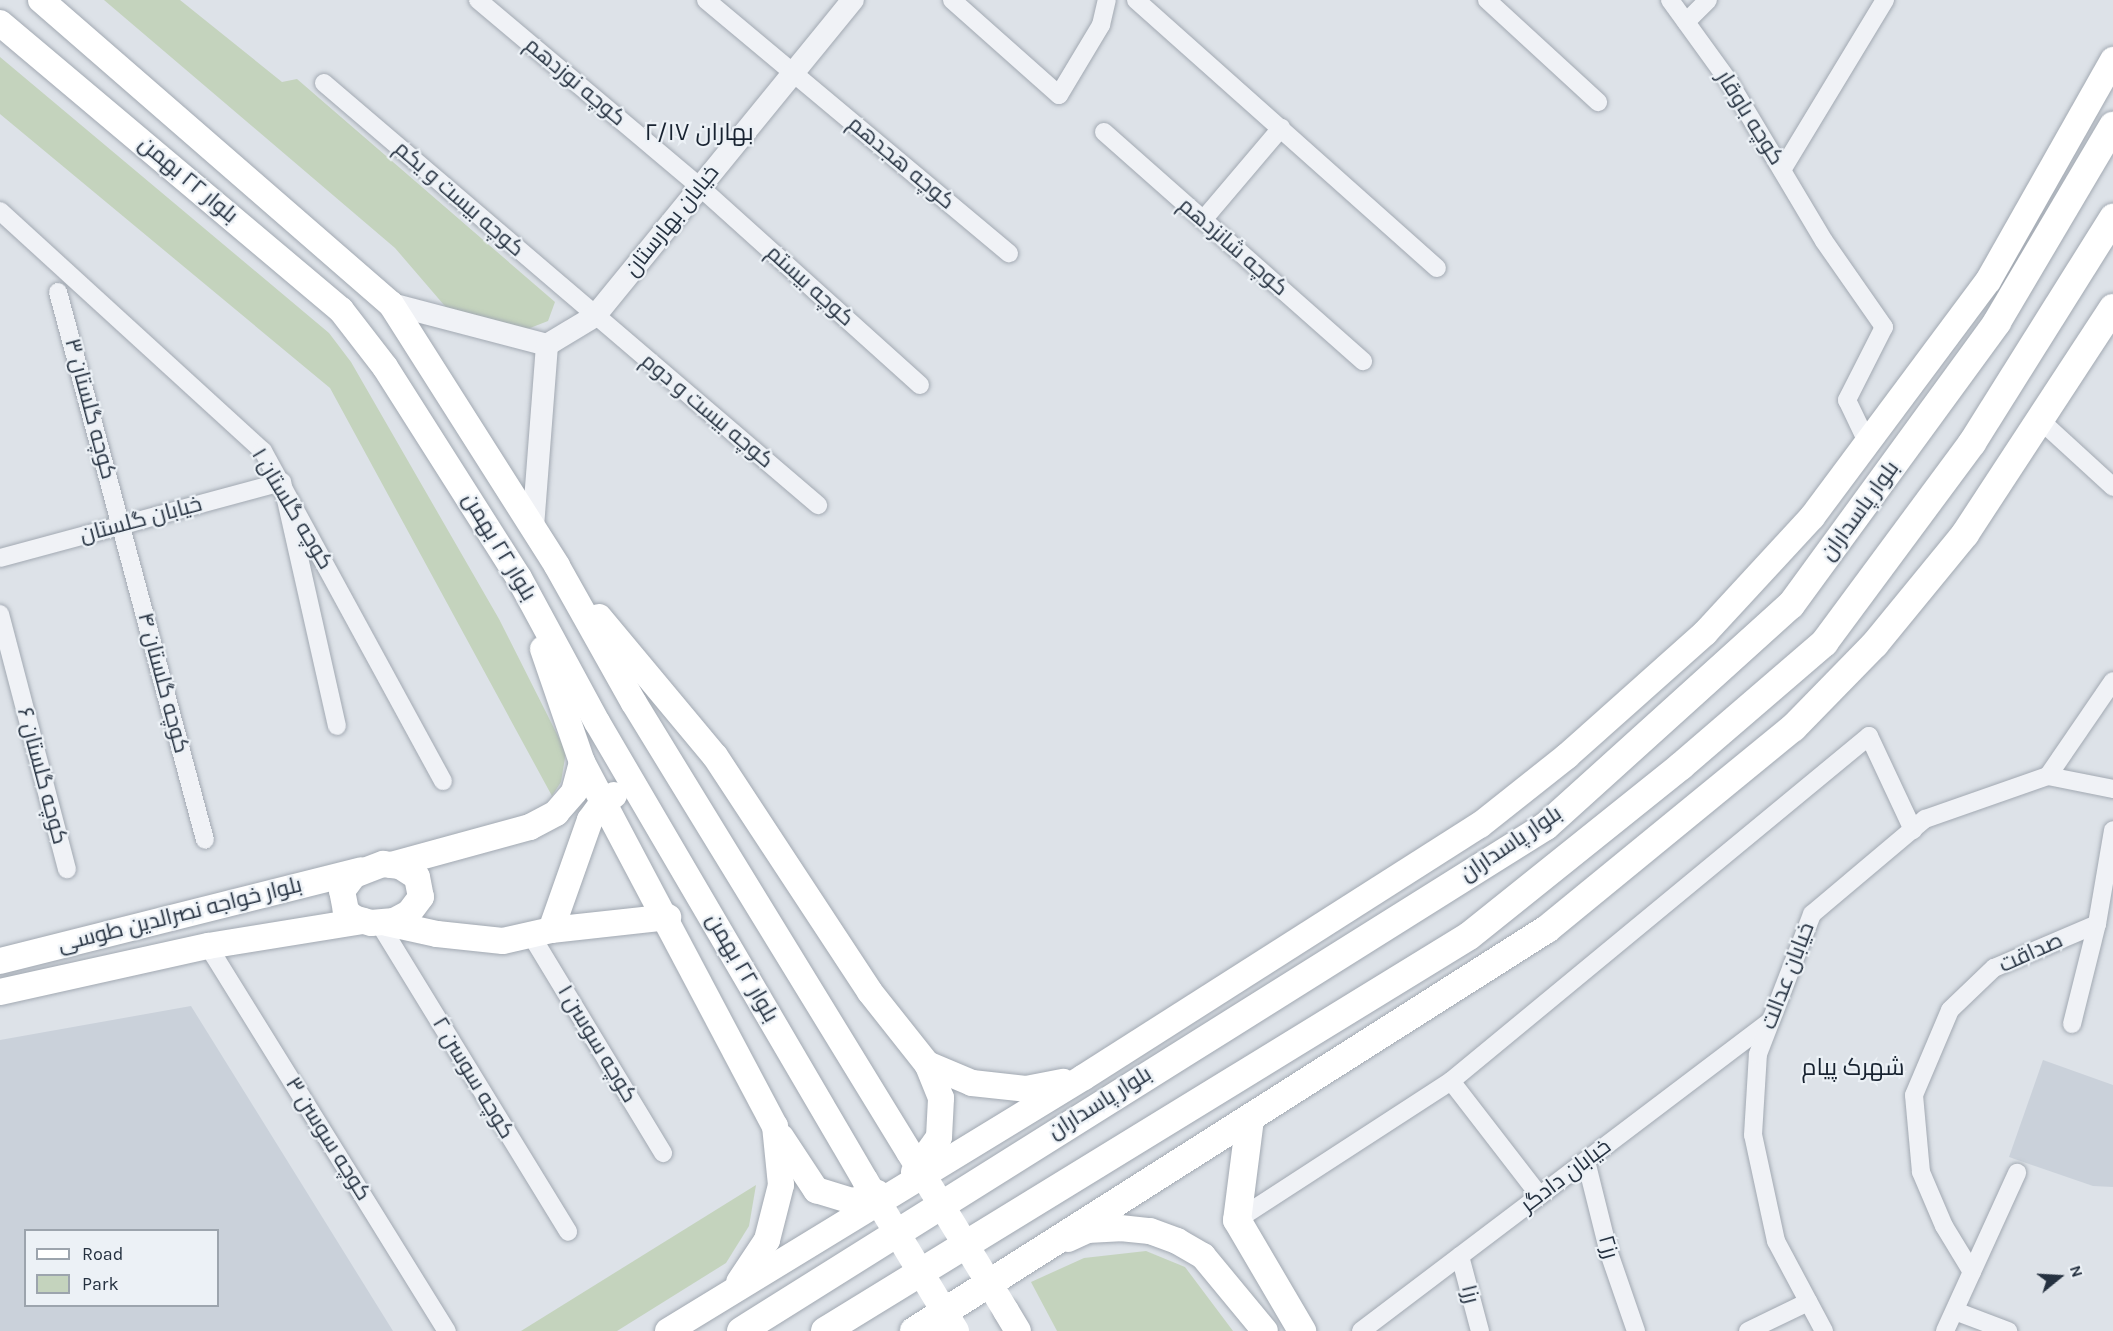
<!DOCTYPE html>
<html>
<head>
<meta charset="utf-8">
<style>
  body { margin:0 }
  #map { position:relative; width:2113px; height:1331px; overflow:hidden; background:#dde2e8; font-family:Karla,Cairo,sans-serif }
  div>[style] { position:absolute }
  .built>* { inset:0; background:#cad1da }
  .green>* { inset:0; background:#c4d3bd }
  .roads { filter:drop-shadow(0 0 2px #a2a9b2) drop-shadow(0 0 2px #a2a9b2) }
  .minor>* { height:18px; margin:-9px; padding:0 9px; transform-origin:9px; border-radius:9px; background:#f0f2f6 }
  .tertiary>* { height:22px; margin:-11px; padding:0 11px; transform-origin:11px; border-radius:11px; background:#f0f2f6 }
  .secondary>* { height:26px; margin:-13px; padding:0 13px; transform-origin:13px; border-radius:13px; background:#fff }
  .primary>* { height:28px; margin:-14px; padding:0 14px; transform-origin:14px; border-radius:14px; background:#fff }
  .secondary-bridge>* { height:26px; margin:-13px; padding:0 13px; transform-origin:13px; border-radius:13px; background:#fff }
  span { translate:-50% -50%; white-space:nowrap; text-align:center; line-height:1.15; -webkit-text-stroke:4.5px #ecf1f6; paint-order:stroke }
  .street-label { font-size:22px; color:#253140 }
  .neighbourhood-label { font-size:24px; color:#172230 }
  .legend { position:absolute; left:24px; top:1229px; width:195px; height:78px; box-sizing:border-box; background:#ecf1f6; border:2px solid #9ca4ad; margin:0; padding:8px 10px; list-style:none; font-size:18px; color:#253140 }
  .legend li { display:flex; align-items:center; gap:12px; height:30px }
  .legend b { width:30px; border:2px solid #9ca4ad }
  .north { position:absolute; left:2029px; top:1247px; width:60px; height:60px; -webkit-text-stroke:4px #ecf1f6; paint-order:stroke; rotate:72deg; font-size:16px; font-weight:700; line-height:24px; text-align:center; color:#253140 }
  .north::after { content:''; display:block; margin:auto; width:21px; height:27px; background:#253140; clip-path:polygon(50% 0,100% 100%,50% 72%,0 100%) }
</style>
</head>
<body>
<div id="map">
  <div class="built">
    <div style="clip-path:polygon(evenodd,191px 1006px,393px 1331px,0 1331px,0 1040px,191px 1006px,218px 1230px,218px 1306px,26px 1306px,26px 1230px,218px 1230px)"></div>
    <div style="clip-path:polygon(2043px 1060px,2113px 1085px,2113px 1187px,2093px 1186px,2009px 1157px)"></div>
  </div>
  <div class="green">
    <div style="clip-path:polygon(104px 0,180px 0,282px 82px,297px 79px,555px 302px,548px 321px,525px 330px,450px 312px,395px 248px)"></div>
    <div style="clip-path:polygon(0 57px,329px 333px,351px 362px,499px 619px,566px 752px,561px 782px,552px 796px,330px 388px,0 114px)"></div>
    <div style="clip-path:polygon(756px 1185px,749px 1226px,726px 1263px,617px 1331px,521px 1331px)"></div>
    <div style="clip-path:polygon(1146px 1251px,1185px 1267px,1233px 1331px,1057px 1331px,1031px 1282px,1084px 1258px)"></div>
  </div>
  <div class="roads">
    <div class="minor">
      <div style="left:478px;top:0;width:290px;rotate:40.1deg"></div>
      <div style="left:700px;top:187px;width:296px;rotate:42deg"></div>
      <div style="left:706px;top:0;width:395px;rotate:39.9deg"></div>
      <div style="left:952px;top:0;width:143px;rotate:41.6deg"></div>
      <div style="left:1059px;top:95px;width:82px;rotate:-59deg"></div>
      <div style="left:1101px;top:25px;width:26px;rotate:-77deg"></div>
      <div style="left:1136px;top:0;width:403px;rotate:41.7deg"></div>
      <div style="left:1487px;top:0;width:151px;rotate:42.6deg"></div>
      <div style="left:1670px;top:0;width:99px;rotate:54.1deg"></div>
      <div style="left:1728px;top:80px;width:187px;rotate:59.2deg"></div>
      <div style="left:1824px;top:241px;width:105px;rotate:55.1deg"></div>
      <div style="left:1884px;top:327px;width:82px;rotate:116.9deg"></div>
      <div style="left:1847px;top:400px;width:49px;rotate:64.5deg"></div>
      <div style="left:1686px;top:22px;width:31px;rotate:-45deg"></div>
      <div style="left:324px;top:83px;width:650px;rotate:40.51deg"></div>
      <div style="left:1104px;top:132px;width:346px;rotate:41.5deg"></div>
      <div style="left:1782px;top:170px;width:199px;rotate:-58.8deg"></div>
      <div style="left:0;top:211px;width:356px;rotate:42.4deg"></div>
      <div style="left:263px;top:451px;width:376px;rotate:61.4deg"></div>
      <div style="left:1203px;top:220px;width:121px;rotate:-49.7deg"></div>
      <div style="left:58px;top:292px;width:567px;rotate:74.98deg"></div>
      <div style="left:2040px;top:420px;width:99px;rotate:42.5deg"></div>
      <div style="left:0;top:558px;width:292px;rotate:-15.1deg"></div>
      <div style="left:282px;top:482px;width:250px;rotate:77.3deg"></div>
      <div style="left:0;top:614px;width:264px;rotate:75.3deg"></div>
      <div style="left:2048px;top:776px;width:115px;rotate:-55.6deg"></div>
      <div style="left:379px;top:923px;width:362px;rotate:58.5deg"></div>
      <div style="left:531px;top:935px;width:255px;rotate:58.8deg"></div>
      <div style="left:208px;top:946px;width:453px;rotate:58.2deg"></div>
      <div style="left:2072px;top:1024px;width:103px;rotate:-76deg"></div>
      <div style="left:1451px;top:1081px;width:145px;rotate:52.3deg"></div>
      <div style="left:1586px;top:1161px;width:95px;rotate:76deg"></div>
      <div style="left:1609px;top:1253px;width:83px;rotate:70.9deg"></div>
      <div style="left:1237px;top:1220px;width:255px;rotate:-33deg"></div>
      <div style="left:1451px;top:1081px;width:542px;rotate:-39.53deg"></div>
      <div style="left:1869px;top:736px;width:104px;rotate:64.9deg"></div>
      <div style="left:1460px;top:1256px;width:78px;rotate:75.1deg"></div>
      <div style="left:1972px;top:1272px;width:54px;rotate:-121.3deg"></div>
      <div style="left:1944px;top:1226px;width:59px;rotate:-113.1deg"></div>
      <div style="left:1921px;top:1172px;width:77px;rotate:-95.2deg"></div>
      <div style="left:1914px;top:1095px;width:92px;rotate:-67deg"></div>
      <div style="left:1950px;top:1010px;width:61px;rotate:-43.7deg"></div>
      <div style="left:1994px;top:968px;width:112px;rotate:-23.1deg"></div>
      <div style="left:2097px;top:924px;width:95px;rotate:-80.3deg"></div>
      <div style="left:1955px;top:1311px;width:57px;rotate:20.7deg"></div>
      <div style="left:1361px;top:1331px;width:512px;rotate:-37.14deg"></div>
      <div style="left:1748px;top:1331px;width:67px;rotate:-25.8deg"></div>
      <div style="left:1824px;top:1331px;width:102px;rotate:-118.1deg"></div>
      <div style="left:1776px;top:1241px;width:108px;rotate:-102.2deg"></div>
      <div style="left:1753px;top:1135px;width:81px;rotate:-86.5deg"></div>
      <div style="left:1758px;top:1054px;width:150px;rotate:-68.9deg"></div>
      <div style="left:1812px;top:914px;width:148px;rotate:-40.1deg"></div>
      <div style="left:1925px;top:819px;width:130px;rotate:-19.3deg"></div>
      <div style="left:2048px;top:776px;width:66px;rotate:11.3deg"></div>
      <div style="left:1945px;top:1331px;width:174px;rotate:-65.5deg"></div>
    </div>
    <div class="tertiary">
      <div style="left:391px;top:304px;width:161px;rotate:14.7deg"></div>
      <div style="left:547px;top:345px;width:56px;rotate:-31.1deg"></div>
      <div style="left:595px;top:316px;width:408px;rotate:-50.8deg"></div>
      <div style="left:533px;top:527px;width:183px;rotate:-85.6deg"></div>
    </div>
    <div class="secondary">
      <div style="left:41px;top:0;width:464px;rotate:41deg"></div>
      <div style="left:391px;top:304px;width:310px;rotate:57.6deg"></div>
      <div style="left:557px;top:566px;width:157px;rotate:60.7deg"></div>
      <div style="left:634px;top:703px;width:527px;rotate:58.51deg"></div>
      <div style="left:0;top:23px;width:446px;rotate:40.1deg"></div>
      <div style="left:341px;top:310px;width:72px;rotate:52.3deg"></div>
      <div style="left:385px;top:367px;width:250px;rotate:57.6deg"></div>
      <div style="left:519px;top:578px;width:164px;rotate:61.6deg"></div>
      <div style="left:597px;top:722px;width:531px;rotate:59.67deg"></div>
      <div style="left:599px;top:617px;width:181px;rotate:50.2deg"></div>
      <div style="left:715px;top:756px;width:282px;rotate:56.7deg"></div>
      <div style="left:870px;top:992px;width:92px;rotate:51.6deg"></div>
      <div style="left:927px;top:1064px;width:49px;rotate:22.9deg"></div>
      <div style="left:972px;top:1083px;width:54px;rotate:6.3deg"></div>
      <div style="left:1026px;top:1089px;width:38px;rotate:-11deg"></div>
      <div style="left:543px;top:649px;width:120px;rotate:71deg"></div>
      <div style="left:582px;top:762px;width:412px;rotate:62.1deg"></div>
      <div style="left:775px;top:1126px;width:59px;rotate:84.2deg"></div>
      <div style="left:781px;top:1185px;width:57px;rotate:104.3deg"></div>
      <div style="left:767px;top:1240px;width:50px;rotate:123.7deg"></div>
      <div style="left:383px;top:864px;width:17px;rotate:7deg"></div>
      <div style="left:400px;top:866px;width:20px;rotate:33deg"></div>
      <div style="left:417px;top:877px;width:20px;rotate:79deg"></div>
      <div style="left:421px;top:897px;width:20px;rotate:127deg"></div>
      <div style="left:409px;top:913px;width:17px;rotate:152deg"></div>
      <div style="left:394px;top:921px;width:23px;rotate:175deg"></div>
      <div style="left:371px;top:923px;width:18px;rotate:-164deg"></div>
      <div style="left:354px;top:918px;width:11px;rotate:-139deg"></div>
      <div style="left:346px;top:911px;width:20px;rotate:-101deg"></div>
      <div style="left:342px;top:891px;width:20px;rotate:-53deg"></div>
      <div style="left:354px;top:875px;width:31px;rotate:-21deg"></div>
      <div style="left:391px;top:865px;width:144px;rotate:-15.3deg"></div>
      <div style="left:530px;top:827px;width:30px;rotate:-28deg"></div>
      <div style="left:556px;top:813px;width:28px;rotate:-49deg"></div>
      <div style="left:574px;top:792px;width:31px;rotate:-75deg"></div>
      <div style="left:387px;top:923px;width:51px;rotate:12.4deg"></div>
      <div style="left:437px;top:934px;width:66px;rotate:6.1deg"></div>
      <div style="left:503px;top:941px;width:49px;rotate:-12.9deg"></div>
      <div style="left:551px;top:930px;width:118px;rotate:-6.3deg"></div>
      <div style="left:551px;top:930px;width:117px;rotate:-70.5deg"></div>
      <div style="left:590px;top:820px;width:22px;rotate:-54deg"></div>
      <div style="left:603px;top:802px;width:13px;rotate:-32deg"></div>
      <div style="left:0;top:961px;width:372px;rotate:-14.1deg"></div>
      <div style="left:0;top:992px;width:213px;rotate:-12.5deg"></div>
      <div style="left:208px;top:946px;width:157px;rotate:-9.2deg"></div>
      <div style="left:781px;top:1137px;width:64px;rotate:56.6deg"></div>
      <div style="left:816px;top:1190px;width:39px;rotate:17deg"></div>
      <div style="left:853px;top:1201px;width:26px;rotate:-18deg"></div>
      <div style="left:914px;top:1172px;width:43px;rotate:-54.5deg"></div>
      <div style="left:939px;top:1137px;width:39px;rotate:-87deg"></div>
      <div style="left:941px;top:1098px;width:37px;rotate:-112deg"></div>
      <div style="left:1068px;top:1239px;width:21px;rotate:-25deg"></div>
      <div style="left:1087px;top:1230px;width:33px;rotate:-3deg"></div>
      <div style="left:1120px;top:1228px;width:30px;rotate:6deg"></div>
      <div style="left:1150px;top:1231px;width:29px;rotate:20deg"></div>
      <div style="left:1177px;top:1241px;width:30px;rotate:30deg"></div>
      <div style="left:1203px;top:1256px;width:97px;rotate:50.4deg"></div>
      <div style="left:1006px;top:1311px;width:23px;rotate:59deg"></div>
      <div style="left:668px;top:1331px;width:487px;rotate:-31.4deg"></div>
      <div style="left:1084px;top:1077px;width:469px;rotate:-32.5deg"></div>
      <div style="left:1480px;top:825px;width:111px;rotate:-38.4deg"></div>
      <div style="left:1567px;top:756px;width:185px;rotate:-41.7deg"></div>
      <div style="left:1705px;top:633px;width:158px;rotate:-47.3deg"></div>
      <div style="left:1812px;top:517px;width:294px;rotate:-53.3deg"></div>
      <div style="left:1988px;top:281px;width:254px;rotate:-60.5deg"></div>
    </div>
    <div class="primary">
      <div style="left:1250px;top:1119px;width:102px;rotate:97.3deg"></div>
      <div style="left:1237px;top:1220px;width:129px;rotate:59.6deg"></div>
      <div style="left:741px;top:1331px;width:950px;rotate:-32.1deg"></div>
      <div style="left:1546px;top:826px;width:330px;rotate:-42.1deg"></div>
      <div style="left:1791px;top:605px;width:350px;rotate:-53.9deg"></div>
      <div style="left:1997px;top:322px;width:228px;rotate:-59.4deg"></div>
      <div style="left:825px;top:1331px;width:755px;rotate:-31.52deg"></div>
      <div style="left:1469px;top:936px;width:272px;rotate:-38.7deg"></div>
      <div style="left:1681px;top:766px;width:189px;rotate:-40.7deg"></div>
      <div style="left:1824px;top:643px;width:249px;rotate:-53.5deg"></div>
      <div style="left:1972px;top:443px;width:266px;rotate:-57.9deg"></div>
      <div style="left:914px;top:1331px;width:750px;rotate:-32.42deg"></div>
      <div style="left:1547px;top:929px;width:318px;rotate:-39.3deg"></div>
      <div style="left:1793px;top:728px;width:117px;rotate:-45.7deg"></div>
      <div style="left:1875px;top:644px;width:142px;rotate:-50.7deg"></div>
      <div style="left:1965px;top:534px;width:270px;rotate:-56.8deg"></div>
    </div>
  </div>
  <div class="secondary-bridge">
    <div style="left:909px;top:1152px;width:186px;rotate:58.6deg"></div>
    <div style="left:865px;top:1180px;width:176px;rotate:58.9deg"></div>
  </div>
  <div class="street-label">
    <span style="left:575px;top:82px;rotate:40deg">کوچه نوزدهم</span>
    <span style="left:1750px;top:118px;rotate:58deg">کوچه باوقار</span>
    <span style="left:901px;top:163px;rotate:40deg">کوچه هجدهم</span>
    <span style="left:188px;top:180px;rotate:40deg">بلوار ۲۲ بهمن</span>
    <span style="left:459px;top:199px;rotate:41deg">کوچه بیست و یکم</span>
    <span style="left:672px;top:221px;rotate:-51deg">خیابان بهارستان</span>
    <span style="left:1233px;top:247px;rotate:41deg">کوچه شانزدهم</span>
    <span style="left:810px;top:286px;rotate:42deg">کوچه بیستم</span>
    <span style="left:90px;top:409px;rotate:75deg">کوچه گلستان ۳</span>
    <span style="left:707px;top:411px;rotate:40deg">کوچه بیست و دوم</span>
    <span style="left:292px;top:509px;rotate:59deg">کوچه گلستان ۱</span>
    <span style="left:1860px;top:511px;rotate:-54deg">بلوار پاسداران</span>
    <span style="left:141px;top:520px;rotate:-15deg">خیابان گلستان</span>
    <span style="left:499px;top:547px;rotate:59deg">بلوار ۲۲ بهمن</span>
    <span style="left:163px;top:683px;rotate:75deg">کوچه گلستان ۴</span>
    <span style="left:42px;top:776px;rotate:75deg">کوچه گلستان ۶</span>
    <span style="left:1511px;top:844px;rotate:-34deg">بلوار پاسداران</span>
    <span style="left:180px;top:915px;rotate:-14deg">بلوار خواجه نصرالدین طوسی</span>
    <span style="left:2031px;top:953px;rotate:-24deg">صداقت</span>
    <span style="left:742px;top:968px;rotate:60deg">بلوار ۲۲ بهمن</span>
    <span style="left:1788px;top:976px;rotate:-69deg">خیابان عدالت</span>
    <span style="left:597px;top:1044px;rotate:59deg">کوچه سوسن ۱</span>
    <span style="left:473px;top:1078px;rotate:59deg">کوچه سوسن ۲</span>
    <span style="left:1100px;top:1103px;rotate:-32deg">بلوار پاسداران</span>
    <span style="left:328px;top:1139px;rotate:58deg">کوچه سوسن ۳</span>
    <span style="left:1566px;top:1176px;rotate:-37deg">خیابان دادگر</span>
    <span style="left:1608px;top:1247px;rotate:74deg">رز۲</span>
    <span style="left:1470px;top:1294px;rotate:76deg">رز۱</span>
  </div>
  <div class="neighbourhood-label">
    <span style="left:699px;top:133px">۲/۱۷ بهاران</span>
    <span style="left:1853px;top:1068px">شهرک پیام</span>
  </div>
  <ul class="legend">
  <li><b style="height:8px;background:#fff"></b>Road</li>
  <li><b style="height:16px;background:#c4d3bd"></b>Park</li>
  </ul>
  <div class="north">N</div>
</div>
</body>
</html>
